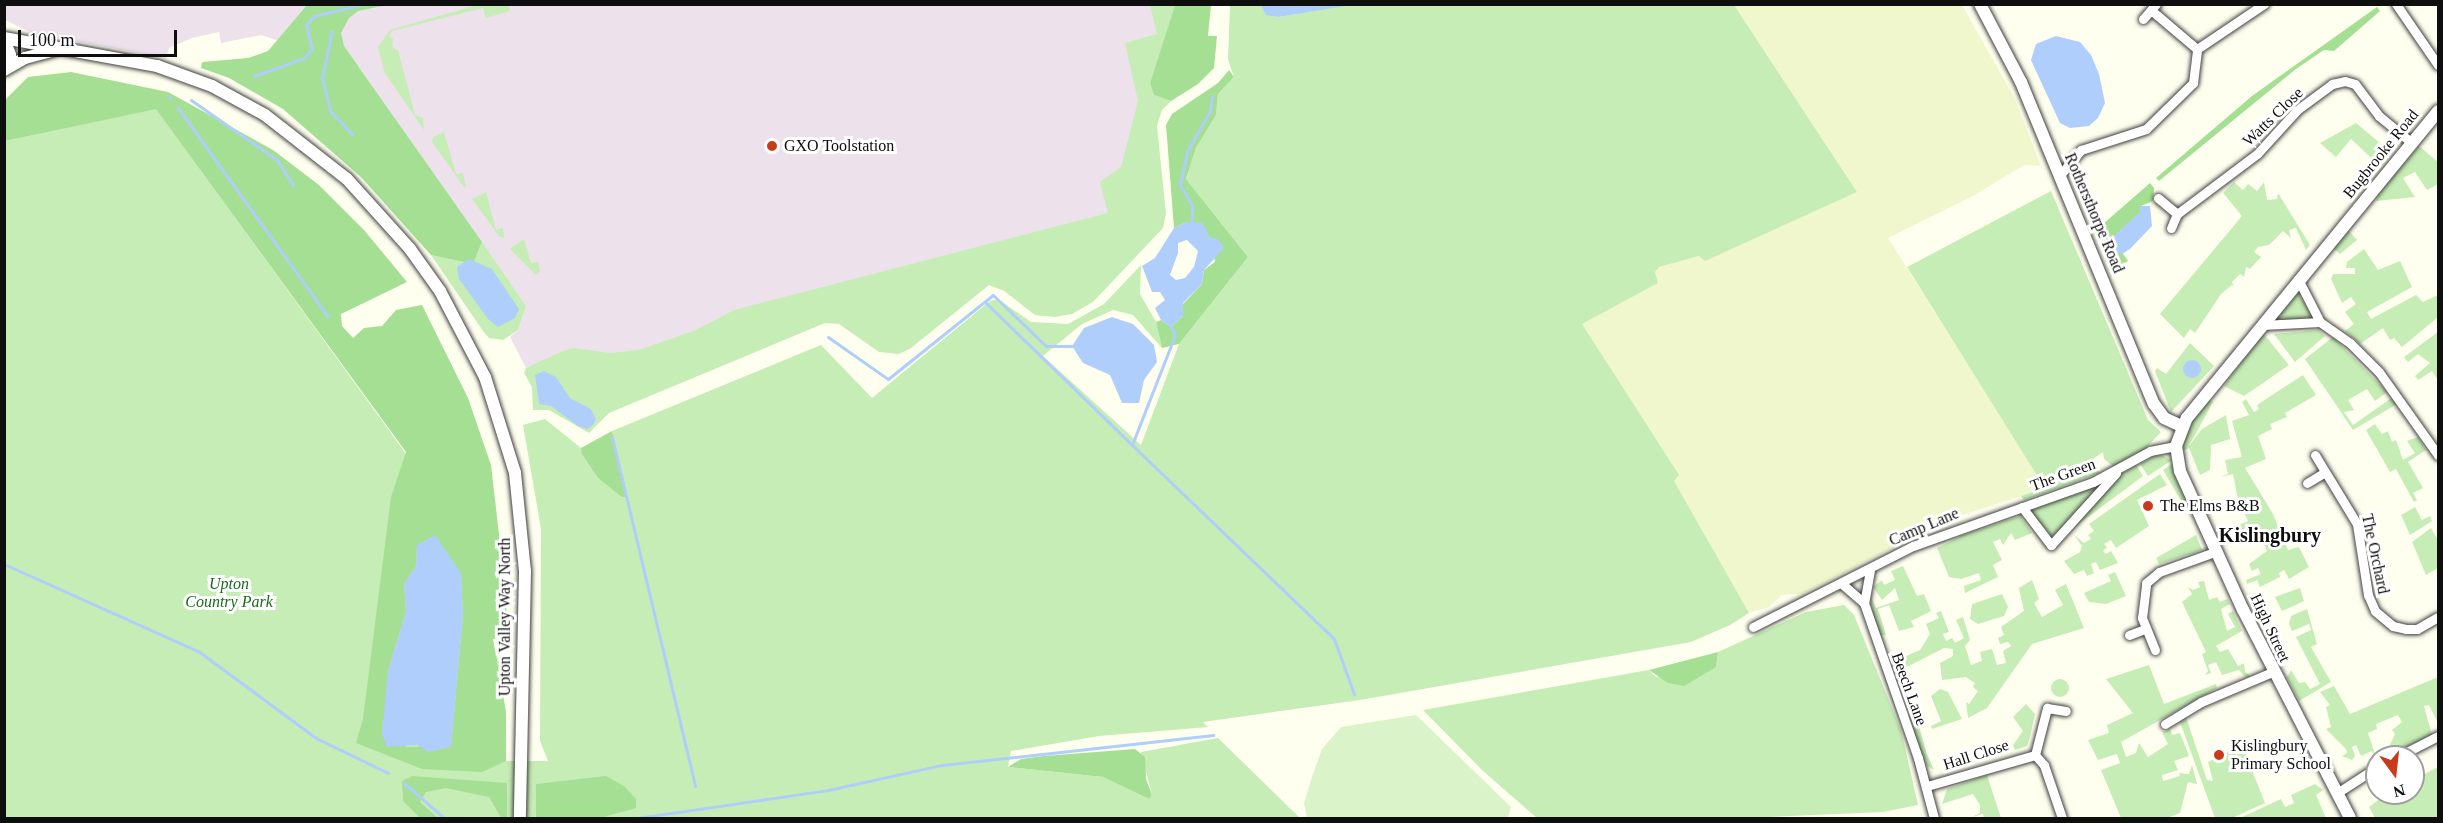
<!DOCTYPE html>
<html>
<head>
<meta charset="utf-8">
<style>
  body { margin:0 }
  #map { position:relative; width:2443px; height:823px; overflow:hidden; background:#ffffef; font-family:"Times New Roman",serif }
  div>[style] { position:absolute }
  .industrial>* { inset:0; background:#ede2ec }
  .farmland>* { inset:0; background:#f1f7cd }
  .green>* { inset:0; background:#c6edb5 }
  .round { border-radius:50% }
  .forest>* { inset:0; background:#a4df93 }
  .pitch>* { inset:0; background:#daf3c8 }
  .water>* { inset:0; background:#b0cefb }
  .stream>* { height:3px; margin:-1.5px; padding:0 1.5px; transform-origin:1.5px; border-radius:1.5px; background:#b0cefb }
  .roads { filter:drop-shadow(0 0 2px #414141) drop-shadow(0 0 2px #414141) }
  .minor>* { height:9px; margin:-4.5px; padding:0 4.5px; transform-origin:4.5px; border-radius:4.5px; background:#fff }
  .tertiary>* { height:12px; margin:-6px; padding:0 6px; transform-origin:6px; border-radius:6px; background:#fff }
  .dots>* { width:16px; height:16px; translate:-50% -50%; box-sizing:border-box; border:3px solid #fff; border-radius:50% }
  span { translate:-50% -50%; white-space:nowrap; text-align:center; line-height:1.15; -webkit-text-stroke:6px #fff; paint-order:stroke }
  .street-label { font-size:16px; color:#0e0e0e }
  .poi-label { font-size:16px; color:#0e0e0e }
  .left { translate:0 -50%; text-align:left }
  .park-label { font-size:16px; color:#196b1b; font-style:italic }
  .quarter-label { font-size:20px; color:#0e0e0e; font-weight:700 }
  .frame { position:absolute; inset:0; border:6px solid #0e0e0e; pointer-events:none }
  .north { position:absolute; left:2365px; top:745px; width:60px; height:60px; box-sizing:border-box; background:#fff; border:2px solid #9f9f9f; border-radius:50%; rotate:165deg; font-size:16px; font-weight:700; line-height:24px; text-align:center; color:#0e0e0e }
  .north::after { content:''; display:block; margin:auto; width:21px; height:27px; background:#c93a1b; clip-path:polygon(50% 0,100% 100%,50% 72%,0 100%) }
  .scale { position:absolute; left:18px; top:30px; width:159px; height:27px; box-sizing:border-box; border:3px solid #0e0e0e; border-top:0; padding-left:8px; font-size:18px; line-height:21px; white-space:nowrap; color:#0e0e0e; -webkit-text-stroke:4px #fff; paint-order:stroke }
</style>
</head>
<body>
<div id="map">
  <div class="industrial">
    <div style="clip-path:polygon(4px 5px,1175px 5px,1150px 83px,1148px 199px,993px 264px,631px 375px,548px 359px,526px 368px,510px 337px,518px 330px,526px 306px,359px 67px,261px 35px,221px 43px,219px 32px,192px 38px,169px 48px,166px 58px,32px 33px,5px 20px)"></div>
  </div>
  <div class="farmland">
    <div style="clip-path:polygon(1734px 5px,1962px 5px,2014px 97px,2041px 166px,2024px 165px,1973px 196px,1888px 238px,2046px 488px,1947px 520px,1802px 594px,1782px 595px,1769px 607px,1749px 613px,1582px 324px,1658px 283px,1655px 272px,1659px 267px,1699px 256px,1857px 192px)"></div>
  </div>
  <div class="green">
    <div style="clip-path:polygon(481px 4px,508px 5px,510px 11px,486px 18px,483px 8px,392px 31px,389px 36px,393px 39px,392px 47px,398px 50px,415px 115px,423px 118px,424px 130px,385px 73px,378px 47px,390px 30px)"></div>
    <div style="clip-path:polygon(1352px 4px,1734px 5px,1857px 192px,1705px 261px,1699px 256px,1659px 267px,1655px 272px,1658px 283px,1582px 324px,1679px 475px,1674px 481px,1749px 613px,1730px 625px,1691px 642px,1360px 700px,1203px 722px,1208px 727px,1099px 736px,1011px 751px,1008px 767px,1103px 777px,1149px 799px,1152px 795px,1141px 752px,1218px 738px,1300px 818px,5px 818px,5px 141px,156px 108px,427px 483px,498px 659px,506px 713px,506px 761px,548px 761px,540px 741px,541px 529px,523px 425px,545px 419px,581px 448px,598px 478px,628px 496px,612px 431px,821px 345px,872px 398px,990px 301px,998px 299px,1031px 322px,1068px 324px,1104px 304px,1141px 265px,1140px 294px,1156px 322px,1162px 348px,1133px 315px,1113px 310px,1082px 324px,1043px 356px,1141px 445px,1179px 344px,1248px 257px,1186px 179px,1196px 148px,1216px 115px,1218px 94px,1234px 77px,1228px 59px,1230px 5px,1261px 5px,1279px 17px)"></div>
    <div style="clip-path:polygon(1150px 5px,1175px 5px,1150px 83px,1154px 95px,1171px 101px,1162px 110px,1157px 126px,1166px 214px,1163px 228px,1093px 302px,1072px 314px,1055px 317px,1035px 315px,1004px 291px,989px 285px,911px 348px,899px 354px,879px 352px,839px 324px,825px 323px,609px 413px,589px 433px,549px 410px,533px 410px,532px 387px,524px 373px,526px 368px,563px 351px,574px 348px,610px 353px,639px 350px,696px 330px,734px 310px,1108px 213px,1100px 182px,1121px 167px,1138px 101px,1125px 43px,1157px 34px)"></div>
    <div style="clip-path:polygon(2356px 123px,2386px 148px,2389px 153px,2379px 165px,2351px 139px,2336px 157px,2320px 143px)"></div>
    <div style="clip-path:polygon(444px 132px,456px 174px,463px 173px,466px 187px,464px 187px,432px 142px,433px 137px)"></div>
    <div style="clip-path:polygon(2419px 146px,2438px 162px,2438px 184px,2427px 190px,2415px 172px,2403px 178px,2415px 197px,2376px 201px,2378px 194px)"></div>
    <div style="clip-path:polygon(2234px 182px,2243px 190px,2248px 184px,2257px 191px,2264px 182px,2267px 200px,2277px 199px,2278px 193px,2310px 245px,2306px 250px,2296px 228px,2289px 230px,2291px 238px,2283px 231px,2269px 245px,2258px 247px,2254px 252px,2261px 257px,2250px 269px,2246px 267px,2244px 277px,2240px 274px,2232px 282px,2234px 287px,2232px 285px,2221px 294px,2195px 333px,2190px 329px,2184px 338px,2160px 314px,2242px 216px,2223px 193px)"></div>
    <div style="clip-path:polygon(2051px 191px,2148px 420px,2161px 432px,2145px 449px,2114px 467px,2104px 459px,2103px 452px,2093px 459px,2100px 473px,2024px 500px,2021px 496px,2045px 488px,1907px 267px)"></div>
    <div style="clip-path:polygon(486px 192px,496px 230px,503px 228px,504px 238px,499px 236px,472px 199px)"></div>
    <div style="clip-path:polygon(2349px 231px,2357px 240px,2340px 254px,2333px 248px)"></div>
    <div style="clip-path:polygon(524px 239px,531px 263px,538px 262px,540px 271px,536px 275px,510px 249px)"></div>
    <div style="clip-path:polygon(482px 242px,526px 306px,518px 330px,503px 340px,489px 338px,483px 331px,431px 255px,473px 264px)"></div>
    <div style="clip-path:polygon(2364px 249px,2378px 270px,2400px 261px,2412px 287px,2367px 312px,2371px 319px,2416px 295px,2423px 302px,2438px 295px,2438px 317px,2402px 347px,2394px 338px,2390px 340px,2383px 328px,2360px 344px,2345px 331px,2354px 324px,2345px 312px,2356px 304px,2351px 297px,2342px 303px,2331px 279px,2333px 274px,2355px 274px,2355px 268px,2346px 268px,2347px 262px)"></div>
    <div style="clip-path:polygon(2298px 293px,2315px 320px,2274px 322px)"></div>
    <div style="clip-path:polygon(2318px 330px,2325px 336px,2295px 362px,2274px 334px)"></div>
    <div style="clip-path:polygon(2438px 332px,2438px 380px,2432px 371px,2418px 380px,2415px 376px,2430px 363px,2418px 354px,2408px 362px,2404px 357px)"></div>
    <div style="clip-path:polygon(2263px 333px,2289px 365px,2244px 396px,2224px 386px)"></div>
    <div style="clip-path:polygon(2333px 337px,2387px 392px,2375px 401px,2367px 389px,2348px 400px,2354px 410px,2344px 412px,2353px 425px,2393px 397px,2397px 404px,2353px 430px,2305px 359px)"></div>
    <div style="clip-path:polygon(2190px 343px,2214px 366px,2171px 412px,2155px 371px,2157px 368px,2166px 374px)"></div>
    <div style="clip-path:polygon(2303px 375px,2316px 395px,2285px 413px,2287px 417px,2270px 424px,2272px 429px,2258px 436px,2266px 459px,2245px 468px,2273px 514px,2288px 550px,2299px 547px,2309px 567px,2289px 579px,2284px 570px,2279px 573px,2280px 577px,2260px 587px,2257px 580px,2247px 584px,2246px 580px,2261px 574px,2258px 568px,2252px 571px,2249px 564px,2267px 551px,2257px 528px,2241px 535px,2239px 530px,2234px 532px,2232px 528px,2248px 521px,2243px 510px,2237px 512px,2232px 503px,2238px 500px,2233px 474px,2220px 477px,2228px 474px,2225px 460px,2242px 457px,2232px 421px,2249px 415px,2242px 402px,2246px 399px,2254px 412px,2259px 409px,2257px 405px)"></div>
    <div style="clip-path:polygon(2208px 400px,2213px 402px,2189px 446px,2202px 429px,2226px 415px,2230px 439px,2211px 445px,2210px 470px,2200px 475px,2189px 448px,2183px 451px,2182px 444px,2191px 422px)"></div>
    <div style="clip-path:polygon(2375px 424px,2382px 434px,2388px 431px,2392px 442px,2396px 440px,2403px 460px,2415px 453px,2407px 441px,2418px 437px,2426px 450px,2408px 462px,2423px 488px,2413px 493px,2417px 500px,2414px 502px,2396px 469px,2390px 472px,2366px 430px)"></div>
    <div style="clip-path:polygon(2158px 454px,2172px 460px,2148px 476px,2140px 464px)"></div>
    <div style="clip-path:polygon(2172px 464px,2187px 498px,2183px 504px,2163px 470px)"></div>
    <div style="clip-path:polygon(2136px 465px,2143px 476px,2068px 532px,2119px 476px)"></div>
    <div style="clip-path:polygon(2160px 474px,2167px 485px,2137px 500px,2149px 526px,2116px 548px,2111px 540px,2104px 544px,2107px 547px,2103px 551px,2106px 554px,2111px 551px,2118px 563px,2100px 570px,2096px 562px,2091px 564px,2094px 573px,2087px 576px,2084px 570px,2074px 574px,2064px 561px,2080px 552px,2082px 546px,2074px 535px,2084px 543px,2091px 539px,2088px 535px,2094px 531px,2089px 524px)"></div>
    <div style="clip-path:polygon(2101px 483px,2062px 531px,2051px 536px,2031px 513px,2037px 505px)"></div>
    <div style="clip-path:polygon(2415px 507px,2422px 520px,2430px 516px,2432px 521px,2410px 535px,2401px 515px)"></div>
    <div style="clip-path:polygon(2020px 516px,2032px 533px,2015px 540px,2011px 533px,2003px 545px,2000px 539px,1993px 542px,2002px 560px,1993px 565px,1998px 577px,1965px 593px,1964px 586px,1981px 580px,1979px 573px,1961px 579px,1949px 577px,1937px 548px,1963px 535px)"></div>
    <div style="clip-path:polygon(2431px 528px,2438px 540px,2438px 568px,2426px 575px,2412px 542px)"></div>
    <div style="clip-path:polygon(2196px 535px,2202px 550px,2159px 564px,2156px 558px)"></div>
    <div style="clip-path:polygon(1903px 566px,1917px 596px,1924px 594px,1931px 611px,1911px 621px,1914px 627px,1899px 631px,1889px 605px,1878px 609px,1886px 635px,1877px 635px,1869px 592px,1876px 608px,1899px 600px,1895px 588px,1882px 600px,1873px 587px,1882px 580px,1884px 585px,1895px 580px,1891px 571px)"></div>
    <div style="clip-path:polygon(2115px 572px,2126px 596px,2106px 604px,2089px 602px,2084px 593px,2111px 581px,2108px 575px)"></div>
    <div style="clip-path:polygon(2032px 580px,2039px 599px,2034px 603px,2042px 617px,2063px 605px,2055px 590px,2066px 584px,2084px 628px,2032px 644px,1987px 708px,1968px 718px,1966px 702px,1969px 704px,1978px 691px,1973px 687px,1975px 683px,1966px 677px,1942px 680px,1940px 663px,1953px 656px,1953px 649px,1944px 648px,1899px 671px,1895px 661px,1920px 650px,1930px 634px,1926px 624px,1939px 618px,1936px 613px,1941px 611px,1949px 632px,1943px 634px,1946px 641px,1952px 638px,1955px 643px,1964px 638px,1956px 620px,1963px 617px,1970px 640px,1965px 646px,1971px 665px,1982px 661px,1980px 652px,1992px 649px,1997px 665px,2006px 663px,2003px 651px,2011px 646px,2008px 642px,2000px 644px,1998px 638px,2004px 635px,2001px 627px,2024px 611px,2019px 588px)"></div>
    <div style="clip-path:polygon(2204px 581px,2209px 600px,2217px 597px,2220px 602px,2227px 599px,2230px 604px,2221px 609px,2227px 631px,2235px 627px,2228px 614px,2233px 611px,2242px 631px,2216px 646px,2220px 652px,2228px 649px,2238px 666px,2244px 663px,2245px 672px,2251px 676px,2246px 678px,2239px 670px,2222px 675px,2216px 662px,2208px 665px,2211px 673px,2205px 675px,2208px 671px,2202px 654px,2206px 652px,2182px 602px,2192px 594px,2188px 587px,2193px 590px,2200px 587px,2198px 582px)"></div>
    <div style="clip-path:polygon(2300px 588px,2304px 601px,2282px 611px,2275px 597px)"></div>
    <div style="clip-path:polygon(2002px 594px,2008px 607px,2004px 616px,1978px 624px,1970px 619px,1972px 604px)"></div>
    <div style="clip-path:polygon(1844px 605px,1854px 615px,1901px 730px,1918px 805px,1883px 812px,1745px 818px,1537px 818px,1482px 770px,1423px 710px,1649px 670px,1656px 677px,1716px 667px,1718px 652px,1806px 612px)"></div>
    <div style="clip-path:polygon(2307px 609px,2317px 644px,2311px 647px,2331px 682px,2299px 701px,2287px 677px,2291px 670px,2299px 683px,2305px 682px,2310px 689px,2320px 684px,2296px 637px,2311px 630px,2309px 624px,2292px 631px,2289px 624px,2291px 616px)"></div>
    <div style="clip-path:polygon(2149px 665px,2164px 704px,2216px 684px,2217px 688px,2121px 742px,2126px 757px,2136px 753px,2139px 743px,2148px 757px,2168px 744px,2162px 732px,2170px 729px,2172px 735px,2180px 733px,2189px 756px,2174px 761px,2178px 770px,2162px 775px,2163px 781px,2180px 776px,2179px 773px,2189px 774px,2192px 765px,2197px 784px,2188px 782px,2180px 813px,2167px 818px,2121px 818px,2101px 770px,2120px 763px,2117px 754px,2098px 760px,2088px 740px,2109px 733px,2107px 725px,2133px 713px,2106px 679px)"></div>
    <div style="clip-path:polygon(2438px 677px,2438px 723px,2429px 705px,2424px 706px,2432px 735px,2396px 751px,2389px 747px,2395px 734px,2392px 730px,2402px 722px,2398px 715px,2376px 724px,2377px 729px,2368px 733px,2377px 760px,2372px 751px,2361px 756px,2356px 745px,2352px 747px,2355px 756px,2352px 760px,2342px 756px,2347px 753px,2346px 749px,2326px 729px,2331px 727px,2326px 707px,2330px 705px,2320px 692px,2334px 686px,2350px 714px)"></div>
    <div class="round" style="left:2051px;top:679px;width:18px;height:18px"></div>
    <div style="clip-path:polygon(1940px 689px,1948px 692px,1962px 719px,1932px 729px,1931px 726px,1941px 721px,1931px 696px)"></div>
    <div style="clip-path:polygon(2026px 704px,2035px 714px,2030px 737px,2027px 746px,2015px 750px,2013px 745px,2023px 731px,2013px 717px)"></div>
    <div style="clip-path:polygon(1915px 712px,1927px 754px,1934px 770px,1927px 766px,1909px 724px,1906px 715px)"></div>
    <div style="clip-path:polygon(2186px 717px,2207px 780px,2213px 781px,2208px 762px,2242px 745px,2265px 803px,2232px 818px,2215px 818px,2180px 722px)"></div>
    <div style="clip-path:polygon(2413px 754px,2421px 769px,2415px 773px,2417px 778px,2438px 767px,2438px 818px,2375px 818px,2369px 807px,2382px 797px,2413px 793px,2413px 757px,2406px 757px)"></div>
    <div style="clip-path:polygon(1987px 775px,2001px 818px,1984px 818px,1983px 814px,1972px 817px,1980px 813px,1980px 805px,1973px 794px,1942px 804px,1947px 789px)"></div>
    <div style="clip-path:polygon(2315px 784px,2323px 790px,2316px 795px,2326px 818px,2240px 818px,2281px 799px,2285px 807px,2294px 803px,2291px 795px)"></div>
  </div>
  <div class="forest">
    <div style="clip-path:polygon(307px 5px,387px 5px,358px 11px,349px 18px,341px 33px,344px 46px,482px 242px,473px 264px,431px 255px,361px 177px,283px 109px,229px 78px,201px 68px,202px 62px,248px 58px,268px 51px)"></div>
    <div style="clip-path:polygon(1175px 5px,1211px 5px,1208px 36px,1217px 36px,1214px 68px,1198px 84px,1171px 101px,1154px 95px,1150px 83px)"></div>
    <div style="clip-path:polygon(2377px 7px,2380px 11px,2334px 51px,2324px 50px,2296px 69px,2159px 181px,2156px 178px,2252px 96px)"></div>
    <div style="clip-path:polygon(1229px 70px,1234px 77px,1218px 94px,1216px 115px,1196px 148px,1186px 179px,1248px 257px,1179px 344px,1162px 348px,1156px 322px,1161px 320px,1171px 327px,1183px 316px,1183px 304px,1202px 284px,1204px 270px,1215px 262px,1210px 238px,1187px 222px,1174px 228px,1166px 125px,1172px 114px,1218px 83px)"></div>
    <div style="clip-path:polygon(evenodd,71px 72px,168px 92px,273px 150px,319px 185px,364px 230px,407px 282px,341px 314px,342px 326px,353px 338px,364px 328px,382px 326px,396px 310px,422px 305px,468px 398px,491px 465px,506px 595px,507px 638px,493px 639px,506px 713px,506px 761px,482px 772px,422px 769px,356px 743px,363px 719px,391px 497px,406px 452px,156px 109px,5px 141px,5px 100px,28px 77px,71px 72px,417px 545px,461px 573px,463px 615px,451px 746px,406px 747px,388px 671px,406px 611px,404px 584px,416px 566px,417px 545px)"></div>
    <div style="clip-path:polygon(2150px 183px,2154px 188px,2153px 201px,2141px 206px,2140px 213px,2112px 238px,2128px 261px,2112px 272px,2095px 231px)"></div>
    <div style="clip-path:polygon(612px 431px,628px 497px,622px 497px,598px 478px,582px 454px,581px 448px)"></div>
    <div style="clip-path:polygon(1718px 652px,1716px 667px,1684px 686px,1668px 683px,1649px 670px)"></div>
    <div style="clip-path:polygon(1135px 749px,1145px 757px,1146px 779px,1152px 795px,1149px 799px,1103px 777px,1008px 767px,1021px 759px,1044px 756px)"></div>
    <div style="clip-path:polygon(412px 776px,507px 783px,507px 818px,501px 818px,489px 797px,446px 788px,426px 792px,420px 802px,438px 818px,420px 818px,403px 801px,402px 781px)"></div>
    <div style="clip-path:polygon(606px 776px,624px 786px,636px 799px,636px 808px,600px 818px,536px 818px,536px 784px)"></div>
  </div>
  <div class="pitch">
    <div style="clip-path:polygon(1416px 715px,1511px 807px,1508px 818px,1307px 818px,1304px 803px,1312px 777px,1322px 749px,1341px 727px)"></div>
  </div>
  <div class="water">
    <div style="clip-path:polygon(1261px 5px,1261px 4px,1351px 5px,1279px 17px,1266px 15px)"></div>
    <div style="clip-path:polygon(2056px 36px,2080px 42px,2091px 55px,2099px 74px,2105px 103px,2098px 118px,2089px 126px,2070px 128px,2060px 123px,2031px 60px,2036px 44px)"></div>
    <div style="clip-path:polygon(2141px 206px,2150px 206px,2152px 226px,2130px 249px,2122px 254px,2117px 252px,2112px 238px,2139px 213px)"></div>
    <div style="clip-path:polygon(evenodd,1187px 222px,1203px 223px,1210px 238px,1218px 239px,1224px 248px,1204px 270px,1202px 284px,1183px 303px,1183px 316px,1171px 327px,1161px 320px,1155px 308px,1165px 300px,1160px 292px,1152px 292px,1142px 266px,1155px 258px,1174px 228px,1187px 222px,1187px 240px,1198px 251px,1194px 267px,1185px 278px,1176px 280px,1170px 275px,1178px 253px,1178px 243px,1187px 240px)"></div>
    <div style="clip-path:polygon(469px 259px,492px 269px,519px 309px,515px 318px,498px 327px,488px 319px,459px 279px,457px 267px)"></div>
    <div style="clip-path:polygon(1112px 317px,1133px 324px,1154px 345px,1157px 362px,1144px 380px,1139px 403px,1122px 403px,1110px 375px,1083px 363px,1072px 346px,1084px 328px)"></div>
    <div class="round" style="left:2183px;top:360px;width:18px;height:18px"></div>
    <div style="clip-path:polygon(544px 371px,556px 377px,570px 398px,591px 409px,596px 420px,593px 425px,587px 429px,578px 426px,551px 406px,539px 404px,535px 375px)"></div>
    <div style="clip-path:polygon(435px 535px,461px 573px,463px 615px,451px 747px,428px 752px,417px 745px,387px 747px,382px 734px,388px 671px,406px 611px,404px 584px,416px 566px,417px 545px)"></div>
  </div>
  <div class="stream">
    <div style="left:332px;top:31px;width:48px;rotate:102deg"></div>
    <div style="left:322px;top:78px;width:34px;rotate:76deg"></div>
    <div style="left:330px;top:111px;width:32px;rotate:46deg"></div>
    <div style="left:254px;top:76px;width:53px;rotate:-19.8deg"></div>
    <div style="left:304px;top:58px;width:12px;rotate:-48deg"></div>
    <div style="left:312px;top:49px;width:25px;rotate:-104deg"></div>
    <div style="left:306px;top:25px;width:12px;rotate:-48deg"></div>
    <div style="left:314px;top:16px;width:51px;rotate:-13.5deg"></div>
    <div style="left:170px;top:97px;width:1px;rotate:90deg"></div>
    <div style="left:191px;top:100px;width:105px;rotate:34.9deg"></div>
    <div style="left:277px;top:160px;width:30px;rotate:57deg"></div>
    <div style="left:178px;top:108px;width:257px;rotate:54.3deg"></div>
    <div style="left:1192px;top:222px;width:17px;rotate:-90deg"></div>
    <div style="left:1192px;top:205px;width:23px;rotate:-121deg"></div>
    <div style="left:1180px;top:185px;width:35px;rotate:-78deg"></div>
    <div style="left:1187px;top:151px;width:46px;rotate:-60.1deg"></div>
    <div style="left:1210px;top:111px;width:15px;rotate:-82deg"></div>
    <div style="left:985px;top:302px;width:205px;rotate:44.2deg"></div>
    <div style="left:1171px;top:327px;width:9px;rotate:63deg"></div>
    <div style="left:1175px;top:335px;width:118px;rotate:111.4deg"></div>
    <div style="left:1132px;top:445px;width:280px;rotate:43.8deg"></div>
    <div style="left:1334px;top:639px;width:59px;rotate:70deg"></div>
    <div style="left:828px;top:337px;width:73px;rotate:35deg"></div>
    <div style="left:888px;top:379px;width:134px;rotate:-38.7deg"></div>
    <div style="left:993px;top:295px;width:74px;rotate:43.9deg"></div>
    <div style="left:1046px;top:346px;width:26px"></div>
    <div style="left:612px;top:437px;width:359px;rotate:76.6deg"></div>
    <div style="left:4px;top:564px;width:213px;rotate:24.2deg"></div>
    <div style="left:198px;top:651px;width:147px;rotate:36.4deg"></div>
    <div style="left:316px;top:738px;width:80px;rotate:25.9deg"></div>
    <div style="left:404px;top:783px;width:53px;rotate:41.2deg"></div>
    <div style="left:637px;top:818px;width:193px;rotate:-8.3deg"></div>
    <div style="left:828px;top:790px;width:117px;rotate:-12.4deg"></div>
    <div style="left:942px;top:765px;width:273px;rotate:-6.3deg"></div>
  </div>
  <div class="roads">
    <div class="minor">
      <div style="left:2396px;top:4px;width:74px;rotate:55.5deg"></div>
      <div style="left:2151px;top:10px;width:60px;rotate:40.3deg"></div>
      <div style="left:2143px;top:19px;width:20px;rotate:-49deg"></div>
      <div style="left:2060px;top:175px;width:33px;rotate:-50deg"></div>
      <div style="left:2081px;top:150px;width:68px;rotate:-17.9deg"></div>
      <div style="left:2146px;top:129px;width:66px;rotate:-44.4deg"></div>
      <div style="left:2193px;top:83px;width:34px;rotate:-83deg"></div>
      <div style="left:2197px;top:49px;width:81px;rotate:-33.9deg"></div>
      <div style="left:2158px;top:198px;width:25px;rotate:40deg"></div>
      <div style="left:2171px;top:228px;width:15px;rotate:-67deg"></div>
      <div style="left:2177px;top:214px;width:100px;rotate:-36.9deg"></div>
      <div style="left:2257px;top:154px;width:59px;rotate:-47.7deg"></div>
      <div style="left:2297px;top:110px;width:44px;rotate:-36.6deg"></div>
      <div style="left:2332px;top:84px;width:13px;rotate:-13deg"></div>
      <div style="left:2345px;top:81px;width:10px;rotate:17deg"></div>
      <div style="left:2355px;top:84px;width:40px;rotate:53deg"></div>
      <div style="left:2379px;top:116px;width:43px;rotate:39.3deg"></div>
      <div style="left:2298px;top:279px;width:48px;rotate:62.9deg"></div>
      <div style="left:2320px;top:322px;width:37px;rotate:35deg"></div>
      <div style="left:2350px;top:343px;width:41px;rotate:45deg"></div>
      <div style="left:2379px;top:372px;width:102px;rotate:54.6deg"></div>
      <div style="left:2262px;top:325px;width:58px;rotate:-3deg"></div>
      <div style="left:2315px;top:455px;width:81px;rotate:58.7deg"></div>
      <div style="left:2357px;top:524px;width:72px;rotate:81.2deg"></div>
      <div style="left:2368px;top:595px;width:17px;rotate:66deg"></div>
      <div style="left:2375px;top:611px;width:23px;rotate:40deg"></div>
      <div style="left:2393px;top:626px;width:13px;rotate:13deg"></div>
      <div style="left:2406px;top:629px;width:11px"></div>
      <div style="left:2417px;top:629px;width:24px;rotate:-30deg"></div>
      <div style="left:2307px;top:483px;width:21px;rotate:-31deg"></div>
      <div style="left:2022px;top:507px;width:48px;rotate:52.7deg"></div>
      <div style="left:2051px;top:545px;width:97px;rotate:-47.9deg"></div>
      <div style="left:1870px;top:570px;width:34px;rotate:100deg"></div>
      <div style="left:1864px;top:603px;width:164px;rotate:70.8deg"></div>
      <div style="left:1918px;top:758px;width:62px;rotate:75.1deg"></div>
      <div style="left:1841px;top:583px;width:30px;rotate:41deg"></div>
      <div style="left:1753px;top:627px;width:179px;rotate:-26.9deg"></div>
      <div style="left:1913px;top:546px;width:191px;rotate:-19.6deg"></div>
      <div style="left:2093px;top:482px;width:65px;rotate:-28.5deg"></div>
      <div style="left:2150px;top:451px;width:26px;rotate:-11deg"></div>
      <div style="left:2129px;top:635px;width:17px;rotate:-21deg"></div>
      <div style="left:2155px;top:650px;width:35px;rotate:-112deg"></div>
      <div style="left:2142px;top:618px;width:35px;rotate:-83deg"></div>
      <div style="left:2146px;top:583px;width:17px;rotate:-40deg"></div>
      <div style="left:2159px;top:572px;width:62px;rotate:-19.9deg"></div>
      <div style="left:2165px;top:724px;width:42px;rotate:-31.4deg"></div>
      <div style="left:2201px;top:702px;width:77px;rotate:-22.9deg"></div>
      <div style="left:2397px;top:757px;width:46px;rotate:-27.1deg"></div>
      <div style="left:1927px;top:786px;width:112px;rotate:-16deg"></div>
      <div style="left:2337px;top:793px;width:48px;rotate:-33deg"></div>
      <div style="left:2062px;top:818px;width:56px;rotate:-108.8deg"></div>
      <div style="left:2044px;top:765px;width:13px;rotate:-132deg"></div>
      <div style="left:2035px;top:755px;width:49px;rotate:-75.7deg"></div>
      <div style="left:2047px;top:708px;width:19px;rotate:9deg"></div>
    </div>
    <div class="tertiary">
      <div style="left:1980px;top:4px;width:88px;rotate:62.3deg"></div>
      <div style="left:2021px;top:82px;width:348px;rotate:67.6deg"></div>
      <div style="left:2154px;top:404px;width:17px;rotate:54deg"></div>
      <div style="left:2164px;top:418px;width:19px;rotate:25deg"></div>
      <div style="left:4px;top:38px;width:156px;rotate:10.4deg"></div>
      <div style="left:157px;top:66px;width:59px;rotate:20deg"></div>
      <div style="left:212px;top:86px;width:60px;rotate:28.7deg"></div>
      <div style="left:265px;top:115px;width:104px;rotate:38deg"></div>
      <div style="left:347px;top:179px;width:94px;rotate:48deg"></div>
      <div style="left:410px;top:249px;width:52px;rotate:54.5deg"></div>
      <div style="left:440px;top:291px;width:97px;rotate:62.4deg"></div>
      <div style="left:485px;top:377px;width:101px;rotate:72.6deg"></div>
      <div style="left:515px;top:473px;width:99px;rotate:84.2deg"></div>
      <div style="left:525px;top:571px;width:247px;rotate:91.2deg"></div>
      <div style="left:4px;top:39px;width:17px;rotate:69deg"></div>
      <div style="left:10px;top:55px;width:16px;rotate:112deg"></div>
      <div style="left:4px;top:70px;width:24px;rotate:-30deg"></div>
      <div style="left:25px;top:58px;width:31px;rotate:-15deg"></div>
      <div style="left:2350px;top:818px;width:234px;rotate:-117.2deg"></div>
      <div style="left:2243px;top:610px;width:153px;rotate:-114.4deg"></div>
      <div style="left:2180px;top:471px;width:25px;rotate:-99deg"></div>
      <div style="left:2176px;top:446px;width:30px;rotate:-69deg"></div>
      <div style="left:2187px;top:418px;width:397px;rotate:-50.7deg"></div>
    </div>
  </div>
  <div class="dots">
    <div style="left:772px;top:146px;background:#c93a1b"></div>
    <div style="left:2148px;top:506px;background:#c93a1b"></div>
    <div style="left:2219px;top:755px;background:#c93a1b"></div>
  </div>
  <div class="street-label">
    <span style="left:2273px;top:117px;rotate:-44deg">Watts Close</span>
    <span style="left:2381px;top:154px;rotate:-51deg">Bugbrooke Road</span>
    <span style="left:2094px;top:213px;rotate:67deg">Rothersthorpe Road</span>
    <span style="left:2063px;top:475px;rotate:-20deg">The Green</span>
    <span style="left:1924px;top:527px;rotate:-23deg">Camp Lane</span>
    <span style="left:2375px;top:554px;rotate:78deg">The Orchard</span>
    <span style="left:505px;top:617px;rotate:-90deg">Upton Valley Way North</span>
    <span style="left:2270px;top:628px;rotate:65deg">High Street</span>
    <span style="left:1909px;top:689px;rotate:70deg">Beech Lane</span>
    <span style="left:1976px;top:755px;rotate:-18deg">Hall Close</span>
  </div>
  <div class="poi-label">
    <span class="left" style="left:784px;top:146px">GXO Toolstation</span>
    <span class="left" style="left:2160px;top:506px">The Elms B&amp;B</span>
    <span class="left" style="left:2231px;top:755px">Kislingbury<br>Primary School</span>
  </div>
  <div class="park-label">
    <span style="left:229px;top:593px">Upton<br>Country Park</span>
  </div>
  <div class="quarter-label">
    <span style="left:2270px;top:535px">Kislingbury</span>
  </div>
  <div class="frame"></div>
  <div class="north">N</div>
  <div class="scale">100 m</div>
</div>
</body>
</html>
